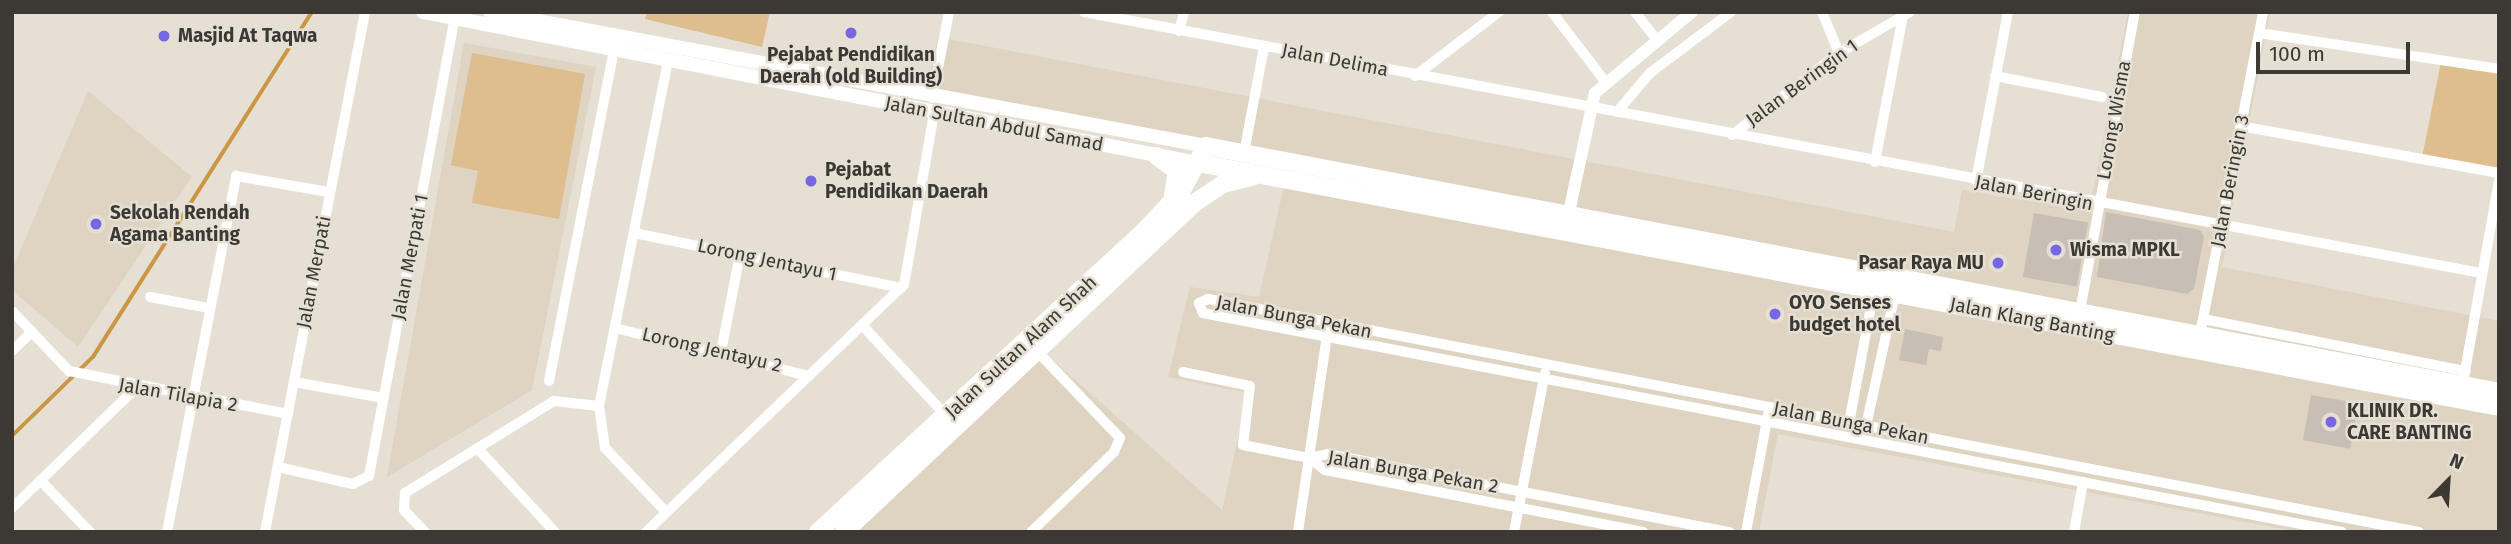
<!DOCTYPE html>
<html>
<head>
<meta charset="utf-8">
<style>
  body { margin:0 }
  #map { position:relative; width:2511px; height:544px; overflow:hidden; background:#e6dfd4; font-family:"Fira Sans",sans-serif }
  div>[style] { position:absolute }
  .built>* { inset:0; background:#dfd3c2 }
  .green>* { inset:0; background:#debd8f }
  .stream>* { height:3.5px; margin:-1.75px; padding:0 1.75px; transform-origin:1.75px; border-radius:1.75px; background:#cb9745 }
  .building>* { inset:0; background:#c7bfb5; transform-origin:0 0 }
  .minor>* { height:10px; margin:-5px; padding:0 5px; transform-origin:5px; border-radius:5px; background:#fff }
  .tertiary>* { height:12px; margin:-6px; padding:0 6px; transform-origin:6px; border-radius:6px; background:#fff }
  .secondary>* { height:14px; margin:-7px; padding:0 7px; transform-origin:7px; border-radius:7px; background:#fff }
  .trunk>* { height:18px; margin:-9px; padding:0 9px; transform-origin:9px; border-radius:9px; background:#fff }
  .dots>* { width:19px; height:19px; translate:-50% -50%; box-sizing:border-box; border:4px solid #e6dfd4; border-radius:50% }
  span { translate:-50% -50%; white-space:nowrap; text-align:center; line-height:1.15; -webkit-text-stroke:5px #e6dfd4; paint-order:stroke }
  .poi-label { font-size:19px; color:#3c3935; font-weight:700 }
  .left { translate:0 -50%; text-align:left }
  .right { translate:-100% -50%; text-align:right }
  .street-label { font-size:19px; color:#3c3935 }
  .frame { position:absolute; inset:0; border:14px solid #3c3935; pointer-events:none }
  .north { position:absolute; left:2413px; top:446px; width:70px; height:70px; -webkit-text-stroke:5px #e6dfd4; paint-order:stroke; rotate:24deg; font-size:19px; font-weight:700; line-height:28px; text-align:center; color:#3c3935 }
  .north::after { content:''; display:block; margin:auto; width:24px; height:32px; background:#3c3935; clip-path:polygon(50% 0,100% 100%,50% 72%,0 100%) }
  .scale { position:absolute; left:2256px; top:42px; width:154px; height:32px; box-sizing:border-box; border:4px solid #3c3935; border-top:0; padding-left:9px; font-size:21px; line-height:24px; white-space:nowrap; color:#3c3935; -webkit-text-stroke:5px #e6dfd4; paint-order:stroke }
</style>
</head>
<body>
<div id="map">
  <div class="built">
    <div style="clip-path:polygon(2128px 12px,2270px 12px,2222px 267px,2499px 321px,2499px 532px,2298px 532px,1778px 434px,1759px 532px,858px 532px,1046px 354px,1222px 510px,1248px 393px,1168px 377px,1190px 287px,1259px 297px,1291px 155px,927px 88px,938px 37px,1954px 232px,1962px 190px,2089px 211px)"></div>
    <div style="clip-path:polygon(464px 43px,596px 67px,532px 390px,387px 477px)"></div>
    <div style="clip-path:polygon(88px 91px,192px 177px,78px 347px,12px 290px,12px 270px)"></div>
  </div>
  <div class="green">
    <div style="clip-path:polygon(647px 12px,770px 12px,762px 47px,645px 19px)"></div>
    <div style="clip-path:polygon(472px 53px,585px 74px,559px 219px,472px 203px,478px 171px,451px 165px)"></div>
    <div style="clip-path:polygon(2442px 57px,2499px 69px,2499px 173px,2422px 158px)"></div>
  </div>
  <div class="stream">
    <div style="left:12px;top:436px;width:113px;rotate:-44.3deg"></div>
    <div style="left:93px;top:357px;width:409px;rotate:-57.6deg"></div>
  </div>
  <div class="building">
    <div style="clip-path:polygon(2106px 212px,2200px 230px,2204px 237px,2194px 289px,2187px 294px,2097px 277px)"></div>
    <div style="left:2034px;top:213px;width:55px;height:65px;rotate:10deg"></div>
    <div style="clip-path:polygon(1905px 329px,1943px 337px,1941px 351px,1929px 349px,1926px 365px,1899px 360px)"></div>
    <div style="left:2311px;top:395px;width:48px;height:46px;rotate:10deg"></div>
  </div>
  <div class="minor">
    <div style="left:1084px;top:12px;width:1422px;rotate:10.58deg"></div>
    <div style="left:1552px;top:12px;width:86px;rotate:52.6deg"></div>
    <div style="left:1635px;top:12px;width:34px;rotate:52deg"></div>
    <div style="left:1822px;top:12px;width:44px;rotate:67.5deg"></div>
    <div style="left:1179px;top:31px;width:20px;rotate:-75deg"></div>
    <div style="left:2259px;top:33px;width:243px;rotate:8.5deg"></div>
    <div style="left:1415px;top:76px;width:106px;rotate:-37.3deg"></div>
    <div style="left:1995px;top:76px;width:109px;rotate:11.1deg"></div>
    <div style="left:932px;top:98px;width:88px;rotate:-78.8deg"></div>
    <div style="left:1617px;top:112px;width:51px;rotate:-49.8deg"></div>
    <div style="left:1650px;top:73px;width:101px;rotate:-37deg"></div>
    <div style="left:2240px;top:126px;width:263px;rotate:10.3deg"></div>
    <div style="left:1732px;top:135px;width:135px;rotate:-37.5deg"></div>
    <div style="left:1839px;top:53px;width:82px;rotate:-30deg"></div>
    <div style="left:1244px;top:153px;width:108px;rotate:-79.3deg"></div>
    <div style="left:1875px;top:162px;width:150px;rotate:-79.2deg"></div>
    <div style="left:1976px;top:181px;width:172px;rotate:-79.3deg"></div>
    <div style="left:634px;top:233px;width:273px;rotate:11.6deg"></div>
    <div style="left:150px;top:297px;width:59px;rotate:10.7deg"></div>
    <div style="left:12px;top:311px;width:83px;rotate:46.5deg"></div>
    <div style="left:69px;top:371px;width:223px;rotate:11.1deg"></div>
    <div style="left:2080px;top:311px;width:304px;rotate:-79.6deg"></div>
    <div style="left:2203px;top:319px;width:268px;rotate:11.2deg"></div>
    <div style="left:862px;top:325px;width:127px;rotate:47.2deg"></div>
    <div style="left:615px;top:328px;width:200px;rotate:13.9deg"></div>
    <div style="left:2199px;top:339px;width:333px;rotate:-78.9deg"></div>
    <div style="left:12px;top:351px;width:28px;rotate:-44deg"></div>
    <div style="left:721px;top:352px;width:100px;rotate:-79deg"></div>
    <div style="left:1183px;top:372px;width:68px;rotate:11.8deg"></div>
    <div style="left:1250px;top:386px;width:59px;rotate:96.8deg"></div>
    <div style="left:1243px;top:445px;width:67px;rotate:11.1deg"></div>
    <div style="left:1309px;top:458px;width:19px;rotate:-12deg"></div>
    <div style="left:1328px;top:454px;width:409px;rotate:11deg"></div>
    <div style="left:2464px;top:377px;width:200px;rotate:-79.9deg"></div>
    <div style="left:549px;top:381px;width:336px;rotate:-78.9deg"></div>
    <div style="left:294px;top:382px;width:91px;rotate:10.1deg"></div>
    <div style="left:1849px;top:423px;width:118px;rotate:-79.3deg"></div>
    <div style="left:1871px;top:307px;width:22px;rotate:-120deg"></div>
    <div style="left:1866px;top:426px;width:135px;rotate:-77.6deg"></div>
    <div style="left:479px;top:450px;width:112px;rotate:47.2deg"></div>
    <div style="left:1309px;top:458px;width:20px;rotate:37deg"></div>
    <div style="left:1325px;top:470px;width:324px;rotate:11deg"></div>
    <div style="left:278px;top:467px;width:77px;rotate:12.8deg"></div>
    <div style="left:353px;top:484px;width:18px;rotate:-27deg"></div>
    <div style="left:369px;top:476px;width:466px;rotate:-79.4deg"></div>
    <div style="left:41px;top:481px;width:71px;rotate:46.1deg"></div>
    <div style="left:12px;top:508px;width:173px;rotate:-44.1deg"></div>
    <div style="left:666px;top:512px;width:88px;rotate:-133.6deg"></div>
    <div style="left:605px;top:448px;width:42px;rotate:-98.1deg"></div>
    <div style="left:599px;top:406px;width:352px;rotate:-78.7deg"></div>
    <div style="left:167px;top:532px;width:363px;rotate:-79deg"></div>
    <div style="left:236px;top:176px;width:94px;rotate:9.8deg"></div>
    <div style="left:265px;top:532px;width:530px;rotate:-79.11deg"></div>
    <div style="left:425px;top:532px;width:30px;rotate:-134deg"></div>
    <div style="left:404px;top:510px;width:17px;rotate:-87deg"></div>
    <div style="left:405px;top:493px;width:175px;rotate:-31.7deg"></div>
    <div style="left:554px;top:401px;width:45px;rotate:6.3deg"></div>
    <div style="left:646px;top:532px;width:357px;rotate:-43.8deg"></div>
    <div style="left:904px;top:285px;width:175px;rotate:-80.1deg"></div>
    <div style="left:1031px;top:532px;width:115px;rotate:-43.9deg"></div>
    <div style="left:1114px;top:452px;width:15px;rotate:-67deg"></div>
    <div style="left:1120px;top:438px;width:122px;rotate:-133.7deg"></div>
    <div style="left:1298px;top:532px;width:204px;rotate:-81.6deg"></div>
    <div style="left:1514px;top:532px;width:162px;rotate:-79deg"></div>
    <div style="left:1746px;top:532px;width:120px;rotate:-79.4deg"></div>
    <div style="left:2074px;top:532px;width:51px;rotate:-79.8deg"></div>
    <div style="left:2342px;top:532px;width:1160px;rotate:-169.12deg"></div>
    <div style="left:1203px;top:313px;width:11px;rotate:-112deg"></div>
    <div style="left:1199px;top:303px;width:10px;rotate:-24deg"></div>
    <div style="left:1208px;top:299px;width:1233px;rotate:10.89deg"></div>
  </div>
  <div class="tertiary">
    <div style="left:1567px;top:221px;width:131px;rotate:-77.7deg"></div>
    <div style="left:1595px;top:93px;width:126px;rotate:-39.9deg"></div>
  </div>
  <div class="secondary">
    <div style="left:423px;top:12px;width:790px;rotate:11.03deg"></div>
    <div style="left:490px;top:12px;width:728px;rotate:10.6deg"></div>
  </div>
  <div class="trunk">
    <div style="left:1157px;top:156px;width:25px;rotate:37deg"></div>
    <div style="left:1177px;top:171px;width:26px;rotate:99deg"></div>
    <div style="left:1198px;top:163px;width:1324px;rotate:10.62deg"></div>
    <div style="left:818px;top:532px;width:447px;rotate:-42.7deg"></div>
    <div style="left:1146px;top:229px;width:51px;rotate:-46.6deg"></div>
    <div style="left:1181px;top:192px;width:52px;rotate:-61.5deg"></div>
    <div style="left:1206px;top:146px;width:1316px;rotate:10.77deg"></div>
    <div style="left:844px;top:532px;width:479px;rotate:-43.2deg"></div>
    <div style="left:1193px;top:204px;width:36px;rotate:-34deg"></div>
    <div style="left:1223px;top:184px;width:30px;rotate:-14deg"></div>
  </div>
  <div class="dots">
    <div style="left:851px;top:33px;background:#7867e2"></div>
    <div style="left:164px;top:36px;background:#7867e2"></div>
    <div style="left:811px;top:181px;background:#7867e2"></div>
    <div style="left:96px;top:224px;background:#7867e2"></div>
    <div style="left:2056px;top:250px;background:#7867e2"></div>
    <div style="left:1998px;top:263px;background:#7867e2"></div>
    <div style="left:1775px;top:314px;background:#7867e2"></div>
    <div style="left:2331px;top:422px;background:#7867e2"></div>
  </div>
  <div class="poi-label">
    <span class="left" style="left:178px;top:36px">Masjid At Taqwa</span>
    <span style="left:851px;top:66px">Pejabat Pendidikan<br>Daerah (old Building)</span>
    <span class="left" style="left:825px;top:181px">Pejabat<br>Pendidikan Daerah</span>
    <span class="left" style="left:110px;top:224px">Sekolah Rendah<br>Agama Banting</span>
    <span class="left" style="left:2070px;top:250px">Wisma MPKL</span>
    <span class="right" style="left:1984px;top:263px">Pasar Raya MU</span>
    <span class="left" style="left:1789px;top:314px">OYO Senses<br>budget hotel</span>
    <span class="left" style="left:2347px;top:422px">KLINIK DR.<br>CARE BANTING</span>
  </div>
  <div class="street-label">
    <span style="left:1335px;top:60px;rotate:11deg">Jalan Delima</span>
    <span style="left:1802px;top:83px;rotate:-36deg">Jalan Beringin 1</span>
    <span style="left:2114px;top:120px;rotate:-80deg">Lorong Wisma</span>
    <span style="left:994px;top:124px;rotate:11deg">Jalan Sultan Abdul Samad</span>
    <span style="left:2230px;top:181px;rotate:-79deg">Jalan Beringin 3</span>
    <span style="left:2034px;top:193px;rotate:11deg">Jalan Beringin</span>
    <span style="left:410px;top:257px;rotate:-79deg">Jalan Merpati 1</span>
    <span style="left:767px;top:260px;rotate:12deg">Lorong Jentayu 1</span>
    <span style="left:314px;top:272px;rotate:-79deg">Jalan Merpati</span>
    <span style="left:1294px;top:317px;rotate:11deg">Jalan Bunga Pekan</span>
    <span style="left:2032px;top:320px;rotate:11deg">Jalan Klang Banting</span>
    <span style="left:1021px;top:347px;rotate:-43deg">Jalan Sultan Alam Shah</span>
    <span style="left:712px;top:350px;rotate:13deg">Lorong Jentayu 2</span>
    <span style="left:178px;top:395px;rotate:10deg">Jalan Tilapia 2</span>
    <span style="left:1851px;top:423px;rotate:11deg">Jalan Bunga Pekan</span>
    <span style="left:1413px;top:472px;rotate:10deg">Jalan Bunga Pekan 2</span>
  </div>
  <div class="frame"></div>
  <div class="north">N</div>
  <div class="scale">100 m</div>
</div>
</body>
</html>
